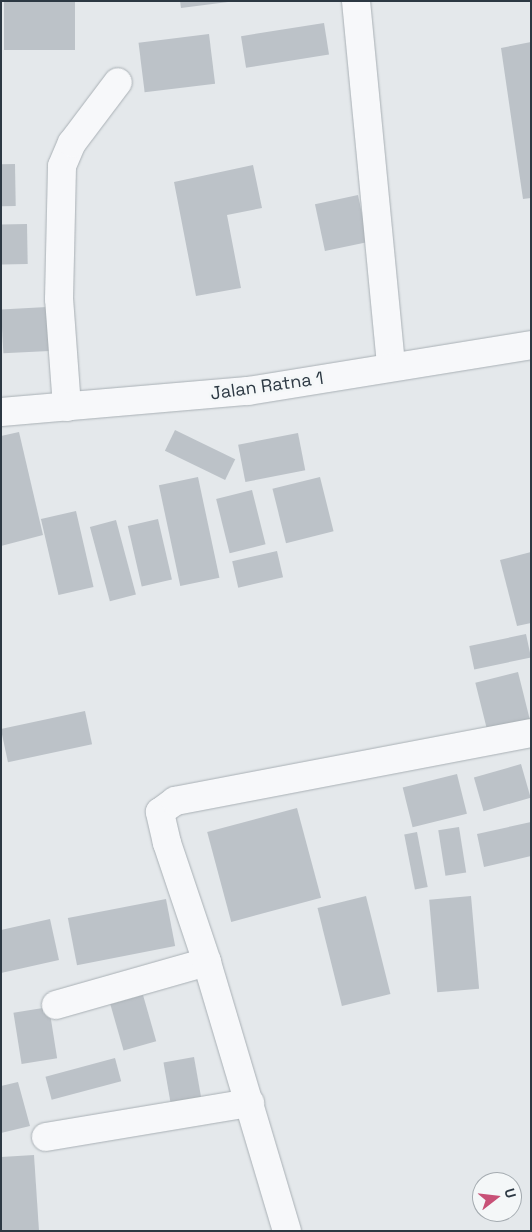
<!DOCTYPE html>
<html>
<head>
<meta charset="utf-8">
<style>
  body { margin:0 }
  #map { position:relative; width:532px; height:1232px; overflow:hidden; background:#e4e8eb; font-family:"Space Grotesk",sans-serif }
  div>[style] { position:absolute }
  .building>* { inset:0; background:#bcc2c8; transform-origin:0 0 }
  .roads { filter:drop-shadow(0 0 1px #a9b0b5) drop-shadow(0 0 1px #a9b0b5) }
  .street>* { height:28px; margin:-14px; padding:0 14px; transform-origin:14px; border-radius:14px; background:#f7f8fa }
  span { translate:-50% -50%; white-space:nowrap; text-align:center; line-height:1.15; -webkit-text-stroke:5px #f4f7f8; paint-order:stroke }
  .street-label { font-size:18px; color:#2c3843 }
  .frame { position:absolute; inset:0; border:2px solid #2c3843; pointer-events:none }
  .north { position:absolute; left:472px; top:1172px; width:50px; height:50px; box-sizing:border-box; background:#f4f7f8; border:1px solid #a4abb0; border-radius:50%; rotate:74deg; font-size:14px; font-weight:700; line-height:20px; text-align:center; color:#2c3843 }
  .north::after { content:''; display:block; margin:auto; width:18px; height:22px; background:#c85177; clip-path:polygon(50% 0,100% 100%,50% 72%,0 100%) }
</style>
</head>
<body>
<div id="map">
  <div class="building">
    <div style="left:4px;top:1px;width:71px;height:49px"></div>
    <div style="clip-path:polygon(180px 1px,228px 1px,228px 2px,181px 8px)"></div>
    <div style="left:324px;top:23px;width:32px;height:84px;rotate:81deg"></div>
    <div style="left:209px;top:34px;width:50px;height:71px;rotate:83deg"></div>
    <div style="clip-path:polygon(531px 42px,531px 198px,523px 199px,501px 48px)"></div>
    <div style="left:15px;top:164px;width:42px;height:14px;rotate:89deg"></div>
    <div style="clip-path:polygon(253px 165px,262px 208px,227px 215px,241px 288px,196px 296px,174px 182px)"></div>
    <div style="left:358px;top:195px;width:48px;height:44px;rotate:78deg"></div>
    <div style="left:27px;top:224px;width:40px;height:26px;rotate:89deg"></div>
    <div style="left:47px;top:307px;width:44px;height:46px;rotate:87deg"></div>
    <div style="left:175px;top:430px;width:67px;height:23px;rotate:26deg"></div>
    <div style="clip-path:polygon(19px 432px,43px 535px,1px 546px,1px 436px)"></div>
    <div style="left:298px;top:433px;width:38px;height:61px;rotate:79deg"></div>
    <div style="left:198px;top:477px;width:103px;height:40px;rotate:78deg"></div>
    <div style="left:320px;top:477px;width:56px;height:49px;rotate:76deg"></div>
    <div style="left:252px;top:490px;width:56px;height:37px;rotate:76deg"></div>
    <div style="left:76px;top:511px;width:78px;height:36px;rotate:77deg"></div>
    <div style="left:158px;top:519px;width:62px;height:31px;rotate:77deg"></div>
    <div style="left:116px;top:520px;width:77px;height:27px;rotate:75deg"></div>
    <div style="left:277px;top:551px;width:27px;height:46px;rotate:77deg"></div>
    <div style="clip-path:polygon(531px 552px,531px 623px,517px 626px,500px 560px)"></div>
    <div style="left:526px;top:634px;width:24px;height:58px;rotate:78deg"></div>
    <div style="left:518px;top:672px;width:54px;height:44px;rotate:76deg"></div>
    <div style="left:85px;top:711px;width:34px;height:86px;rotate:78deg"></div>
    <div style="left:521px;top:764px;width:35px;height:49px;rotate:74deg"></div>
    <div style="left:457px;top:774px;width:41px;height:56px;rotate:76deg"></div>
    <div style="left:297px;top:808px;width:93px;height:93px;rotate:75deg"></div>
    <div style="clip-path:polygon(531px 822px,531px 856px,484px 867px,477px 834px)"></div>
    <div style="left:459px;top:827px;width:46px;height:21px;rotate:81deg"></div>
    <div style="left:417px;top:832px;width:56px;height:13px;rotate:79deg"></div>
    <div style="left:366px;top:896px;width:101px;height:50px;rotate:76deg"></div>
    <div style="left:471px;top:896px;width:93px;height:42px;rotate:85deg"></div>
    <div style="left:166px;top:899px;width:48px;height:100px;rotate:79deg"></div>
    <div style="clip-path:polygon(50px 919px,59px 960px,1px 973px,1px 930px)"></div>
    <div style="left:143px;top:995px;width:48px;height:34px;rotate:74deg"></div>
    <div style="left:49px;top:1007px;width:52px;height:36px;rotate:81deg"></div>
    <div style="left:194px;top:1057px;width:47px;height:31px;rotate:80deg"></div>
    <div style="left:115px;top:1058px;width:24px;height:72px;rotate:75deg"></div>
    <div style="clip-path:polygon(18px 1082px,30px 1126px,1px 1133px,1px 1086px)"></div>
    <div style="clip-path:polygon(34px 1155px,39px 1231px,1px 1231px,1px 1157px)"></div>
  </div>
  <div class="roads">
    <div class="street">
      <div style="left:356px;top:1px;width:367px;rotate:84.5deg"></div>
      <div style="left:67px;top:407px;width:108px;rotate:-94.2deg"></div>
      <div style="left:59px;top:299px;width:133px;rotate:-88.7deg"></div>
      <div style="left:62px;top:166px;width:25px;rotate:-67deg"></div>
      <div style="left:72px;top:143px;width:76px;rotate:-53deg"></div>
      <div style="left:1px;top:412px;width:248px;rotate:-4.9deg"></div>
      <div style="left:248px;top:391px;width:287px;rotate:-9.2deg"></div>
      <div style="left:56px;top:1005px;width:157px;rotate:-15.9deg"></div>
      <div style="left:46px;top:1137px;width:207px;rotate:-9.5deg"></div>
      <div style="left:287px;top:1231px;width:281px;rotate:-106.6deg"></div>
      <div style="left:207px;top:962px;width:126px;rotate:-108.6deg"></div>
      <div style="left:167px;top:843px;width:32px;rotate:-103deg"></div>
      <div style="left:160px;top:812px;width:19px;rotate:-36deg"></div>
      <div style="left:175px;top:801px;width:362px;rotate:-10.8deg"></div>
    </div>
  </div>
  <div class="street-label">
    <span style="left:267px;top:386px;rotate:-8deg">Jalan Ratna 1</span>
  </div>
  <div class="frame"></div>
  <div class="north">U</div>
</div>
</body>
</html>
